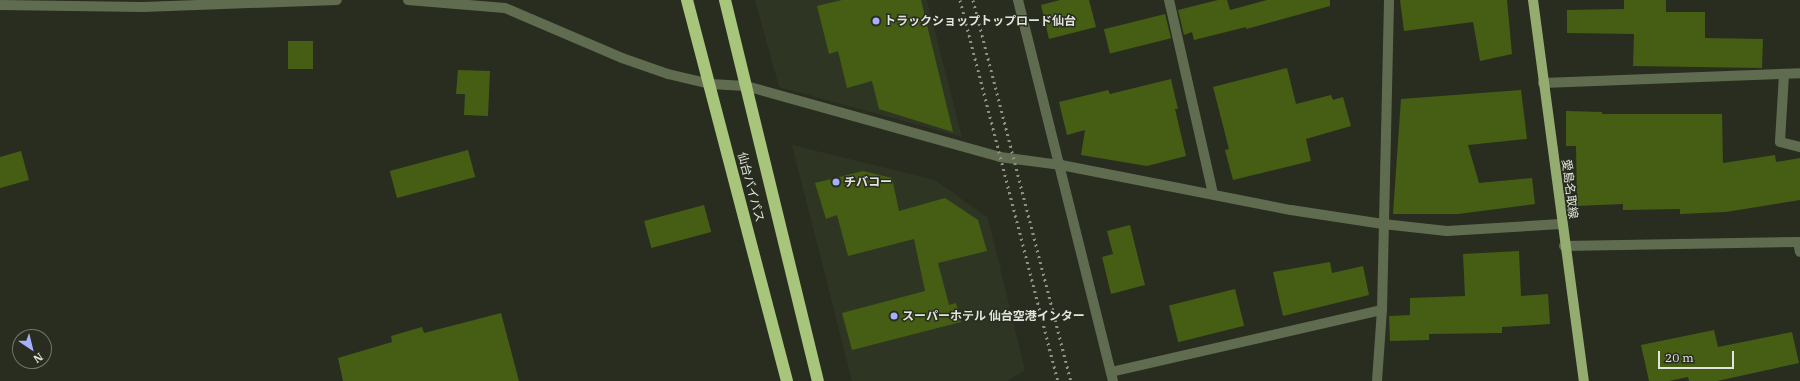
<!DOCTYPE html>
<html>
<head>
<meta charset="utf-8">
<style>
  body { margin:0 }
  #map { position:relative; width:1800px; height:381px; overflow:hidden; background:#282d20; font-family:"IBM Plex Serif","Noto Sans JP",serif }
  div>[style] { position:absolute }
  .built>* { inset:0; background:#2e3623 }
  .building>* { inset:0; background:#465e13; transform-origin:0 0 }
  .minor>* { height:10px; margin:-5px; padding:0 5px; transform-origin:5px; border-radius:5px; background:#606c4f }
  .major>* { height:10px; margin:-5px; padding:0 5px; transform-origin:5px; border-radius:5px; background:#94ac6f }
  .highway>* { height:12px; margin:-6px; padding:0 6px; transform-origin:6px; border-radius:6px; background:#a8c57c }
  .rail>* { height:3px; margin-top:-1.5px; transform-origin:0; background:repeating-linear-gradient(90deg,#8d9187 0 2px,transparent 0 6px) }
  .dots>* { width:11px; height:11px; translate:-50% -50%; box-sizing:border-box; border:2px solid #282d20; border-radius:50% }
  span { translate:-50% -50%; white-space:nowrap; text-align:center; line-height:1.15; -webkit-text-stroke:3px #282d20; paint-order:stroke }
  .poi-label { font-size:12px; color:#e1e5dd; font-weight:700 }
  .left { translate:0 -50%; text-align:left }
  .street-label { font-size:12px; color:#e1e5dd }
  .north { position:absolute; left:12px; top:329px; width:40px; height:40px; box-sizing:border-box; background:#282d20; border:1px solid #72776c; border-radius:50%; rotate:145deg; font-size:11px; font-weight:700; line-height:16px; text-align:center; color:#e1e5dd }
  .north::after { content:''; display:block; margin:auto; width:14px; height:18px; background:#a5b1fc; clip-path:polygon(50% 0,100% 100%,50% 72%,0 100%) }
  .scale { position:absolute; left:1658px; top:351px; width:76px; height:18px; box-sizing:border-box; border:2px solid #e1e5dd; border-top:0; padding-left:5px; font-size:12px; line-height:14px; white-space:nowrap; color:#e1e5dd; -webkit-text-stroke:3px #282d20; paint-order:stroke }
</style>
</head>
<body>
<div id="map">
  <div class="built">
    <div style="clip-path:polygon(755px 0,927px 0,962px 137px,779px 87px)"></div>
    <div style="clip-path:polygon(792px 145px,935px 180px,988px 218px,1025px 370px,1007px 381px,852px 381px)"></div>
  </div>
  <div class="building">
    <div style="clip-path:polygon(842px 0,921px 0,953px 132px,879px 109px,872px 81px,847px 88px,838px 51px,829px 54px,817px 6px)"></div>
    <div style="clip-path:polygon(1060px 0,1089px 0,1096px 27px,1049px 39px,1041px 5px)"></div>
    <div style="clip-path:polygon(1218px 0,1227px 0,1230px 10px,1267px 0,1330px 0,1330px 6px,1246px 29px,1246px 27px,1194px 40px,1192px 32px,1184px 35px,1178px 10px)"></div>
    <div style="clip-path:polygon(1400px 0,1507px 0,1512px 54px,1480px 61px,1473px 22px,1404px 31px)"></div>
    <div style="clip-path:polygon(1624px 0,1666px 0,1666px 12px,1705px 12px,1705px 38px,1763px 39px,1762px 68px,1633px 66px,1634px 34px,1567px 33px,1567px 10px,1624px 9px)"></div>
    <div style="left:1165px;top:14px;width:25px;height:63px;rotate:76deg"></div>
    <div style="left:313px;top:41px;width:28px;height:25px;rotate:90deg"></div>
    <div style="clip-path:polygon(1287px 68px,1296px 104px,1331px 95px,1333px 100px,1343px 97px,1351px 126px,1306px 139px,1311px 161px,1233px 180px,1225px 150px,1229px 149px,1213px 87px)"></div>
    <div style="clip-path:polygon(458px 70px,490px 71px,488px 116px,464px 115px,465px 94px,456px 94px)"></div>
    <div style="clip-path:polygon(1171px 79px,1178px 109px,1175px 109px,1186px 156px,1147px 166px,1081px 155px,1085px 130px,1067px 135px,1059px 102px,1108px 90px,1110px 94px)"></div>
    <div style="clip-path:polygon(1521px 90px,1527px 139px,1468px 145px,1479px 183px,1532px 178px,1535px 204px,1458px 214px,1393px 214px,1401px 99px)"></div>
    <div style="clip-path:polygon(1566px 111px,1602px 112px,1602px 114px,1722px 114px,1723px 163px,1775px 155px,1776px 162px,1800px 158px,1800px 200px,1726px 212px,1680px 214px,1680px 209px,1623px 210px,1623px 204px,1577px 206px,1576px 146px,1566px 146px)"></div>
    <div style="left:468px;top:150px;width:28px;height:81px;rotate:75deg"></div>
    <div style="clip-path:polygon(21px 151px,29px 180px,0 188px,0 157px)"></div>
    <div style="clip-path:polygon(863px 171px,892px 178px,899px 211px,945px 198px,978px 220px,987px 251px,938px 263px,949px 305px,956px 303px,961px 322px,852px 350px,842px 313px,925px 291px,914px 239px,848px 256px,837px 215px,826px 219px,815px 183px)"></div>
    <div style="left:704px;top:205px;width:28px;height:62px;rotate:75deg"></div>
    <div style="clip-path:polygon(1130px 225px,1145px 285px,1111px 294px,1102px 257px,1113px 254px,1107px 231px)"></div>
    <div style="clip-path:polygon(1519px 251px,1521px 296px,1548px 294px,1550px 324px,1502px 327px,1502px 333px,1429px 334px,1429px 340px,1390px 341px,1389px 316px,1410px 315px,1410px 298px,1465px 296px,1463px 254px)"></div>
    <div style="clip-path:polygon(1330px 262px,1332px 273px,1363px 266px,1369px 295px,1283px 316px,1273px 272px)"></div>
    <div style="left:1235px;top:289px;width:38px;height:68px;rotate:76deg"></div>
    <div style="clip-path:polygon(501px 313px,519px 381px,343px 381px,338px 358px,392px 342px,391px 336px,422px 327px,424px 333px)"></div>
    <div style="clip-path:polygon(1714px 330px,1718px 347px,1792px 332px,1799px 363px,1717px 381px,1689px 381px,1688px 377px,1669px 381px,1649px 381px,1641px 345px)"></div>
  </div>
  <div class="minor">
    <div style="left:408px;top:0;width:97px;rotate:4.7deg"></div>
    <div style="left:505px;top:8px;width:127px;rotate:23.1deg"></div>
    <div style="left:622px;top:58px;width:49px;rotate:19.2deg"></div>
    <div style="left:668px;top:74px;width:43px;rotate:13.4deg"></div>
    <div style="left:710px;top:84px;width:36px;rotate:3deg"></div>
    <div style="left:746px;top:86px;width:264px;rotate:15.6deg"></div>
    <div style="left:1000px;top:157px;width:62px;rotate:7.5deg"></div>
    <div style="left:1061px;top:165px;width:234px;rotate:11.1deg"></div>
    <div style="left:1291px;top:210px;width:93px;rotate:8.7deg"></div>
    <div style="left:1383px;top:224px;width:64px;rotate:6.2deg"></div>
    <div style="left:1447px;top:231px;width:114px;rotate:-3.5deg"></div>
    <div style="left:1018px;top:0;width:393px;rotate:76deg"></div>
    <div style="left:1169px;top:0;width:199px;rotate:77.2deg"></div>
    <div style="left:0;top:5px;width:143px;rotate:0.8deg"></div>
    <div style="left:143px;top:7px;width:194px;rotate:-2.1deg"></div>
    <div style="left:1784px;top:74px;width:68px;rotate:93.4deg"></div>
    <div style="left:1780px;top:142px;width:21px;rotate:14deg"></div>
    <div style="left:1543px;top:83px;width:257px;rotate:-2.2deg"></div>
    <div style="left:1564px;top:246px;width:234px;rotate:-1deg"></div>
    <div style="left:1798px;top:242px;width:10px;rotate:79deg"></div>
    <div style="left:1111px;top:372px;width:278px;rotate:-12.9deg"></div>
    <div style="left:1377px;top:381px;width:71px;rotate:-86deg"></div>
    <div style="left:1382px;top:310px;width:310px;rotate:-88.7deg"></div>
  </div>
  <div class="major">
    <div style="left:1533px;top:0;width:384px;rotate:82.4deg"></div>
  </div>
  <div class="highway">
    <div style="left:687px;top:0;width:394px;rotate:75.3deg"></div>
    <div style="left:725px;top:0;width:392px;rotate:76.3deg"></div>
  </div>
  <div class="rail">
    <div style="left:960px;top:0;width:393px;rotate:75.6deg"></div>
    <div style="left:973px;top:0;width:393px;rotate:75.6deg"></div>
  </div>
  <div class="dots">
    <div style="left:876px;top:21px;background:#a5b1fc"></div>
    <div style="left:836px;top:182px;background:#a5b1fc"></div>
    <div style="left:894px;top:316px;background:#a5b1fc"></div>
  </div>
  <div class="poi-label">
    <span class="left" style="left:884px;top:21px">トラックショップトップロード仙台</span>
    <span class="left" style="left:844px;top:182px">チバコー</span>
    <span class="left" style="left:902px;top:316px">スーパーホテル 仙台空港インター</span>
  </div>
  <div class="street-label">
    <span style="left:751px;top:187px;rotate:75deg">仙台バイパス</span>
    <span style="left:1570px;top:189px;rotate:83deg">愛島名取線</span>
  </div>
  <div class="north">N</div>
  <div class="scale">20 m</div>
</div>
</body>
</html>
